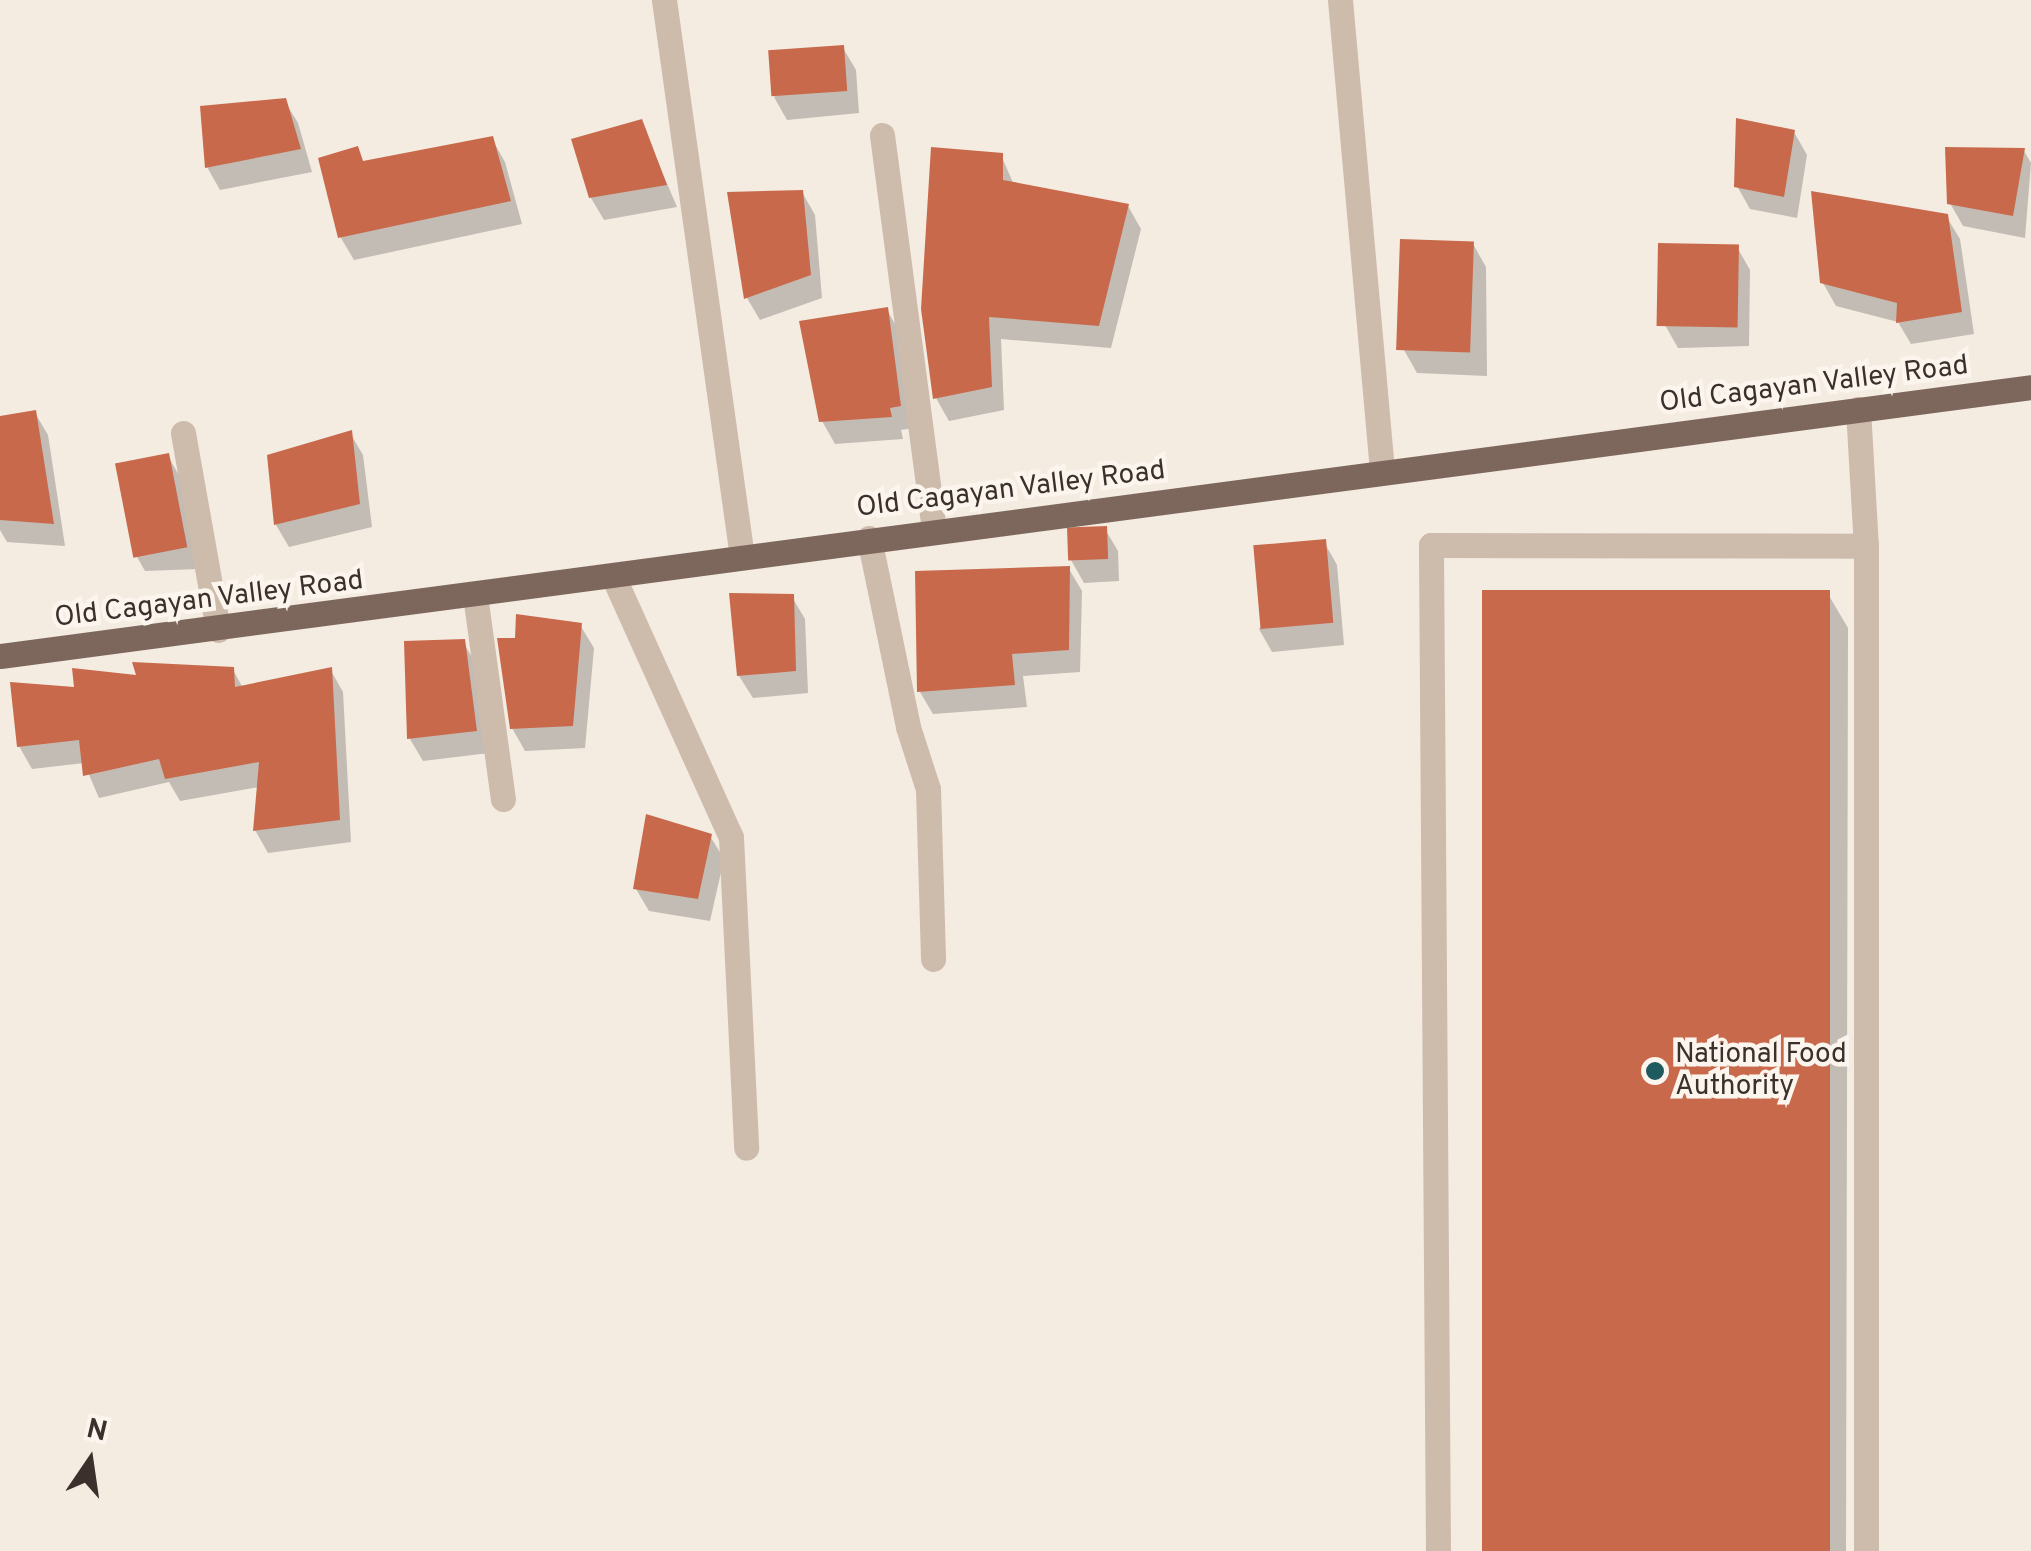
<!DOCTYPE html>
<html>
<head>
<meta charset="utf-8">
<style>
  body { margin:0 }
  #map { position:relative; width:2031px; height:1551px; overflow:hidden; background:#f4ebe1; font-family:Overpass,sans-serif }
  div>[style] { position:absolute }
  .shadow>* { inset:0; background:#0003 }
  .building>* { inset:0; background:#c8694b; transform-origin:0 0 }
  .minor>* { height:25px; margin:-12.5px; padding:0 12.5px; transform-origin:12.5px; border-radius:12.5px; background:#cdbbac }
  .major>* { height:25px; margin:-12.5px; padding:0 12.5px; transform-origin:12.5px; border-radius:12.5px; background:#7d675c }
  .dots>* { width:28px; height:28px; translate:-50% -50%; box-sizing:border-box; border:5px solid #fbf5ee; border-radius:50% }
  span { translate:-50% -50%; white-space:nowrap; text-align:center; line-height:1.15; -webkit-text-stroke:9px #fbf5ee; paint-order:stroke }
  .street-label { font-size:28px; color:#3b302b }
  .poi-label { font-size:28px; color:#3b302b }
  .left { translate:0 -50%; text-align:left }
  .north { position:absolute; left:40px; top:1411px; width:100px; height:100px; -webkit-text-stroke:8px #fbf5ee; paint-order:stroke; rotate:13deg; font-size:28px; font-weight:700; line-height:40px; text-align:center; color:#3b302b }
  .north::after { content:''; display:block; margin:auto; width:35px; height:45px; background:#3b302b; clip-path:polygon(50% 0,100% 100%,50% 72%,0 100%) }
</style>
</head>
<body>
<div id="map">
  <div class="shadow">
    <div style="clip-path:polygon(843px 48px,856px 70px,859px 113px,787px 120px,774px 97px)"></div>
    <div style="clip-path:polygon(284px 100px,298px 123px,312px 172px,220px 190px,207px 167px)"></div>
    <div style="clip-path:polygon(641px 122px,677px 207px,604px 220px,591px 198px)"></div>
    <div style="clip-path:polygon(1794px 132px,1807px 155px,1797px 218px,1750px 209px,1737px 186px)"></div>
    <div style="clip-path:polygon(492px 139px,505px 162px,522px 224px,354px 260px,341px 238px,321px 160px,356px 149px,365px 164px)"></div>
    <div style="clip-path:polygon(2024px 151px,2031px 163px,2025px 238px,1963px 226px,1950px 203px)"></div>
    <div style="clip-path:polygon(1001px 155px,1014px 185px,1128px 206px,1141px 229px,1111px 348px,1001px 339px,1004px 410px,949px 421px,936px 398px)"></div>
    <div style="clip-path:polygon(802px 192px,815px 215px,822px 298px,760px 320px,747px 298px)"></div>
    <div style="clip-path:polygon(1946px 216px,1960px 239px,1974px 334px,1911px 344px,1898px 322px,1836px 306px,1823px 283px)"></div>
    <div style="clip-path:polygon(1473px 244px,1486px 267px,1487px 376px,1417px 373px,1404px 350px)"></div>
    <div style="clip-path:polygon(1737px 247px,1750px 270px,1749px 346px,1678px 348px,1665px 325px)"></div>
    <div style="clip-path:polygon(887px 310px,900px 333px,913px 428px,901px 430px,903px 439px,835px 444px,822px 421px)"></div>
    <div style="clip-path:polygon(35px 413px,48px 435px,65px 546px,7px 542px,0 530px,0 418px)"></div>
    <div style="clip-path:polygon(350px 433px,363px 455px,372px 527px,289px 547px,276px 525px,269px 456px)"></div>
    <div style="clip-path:polygon(168px 456px,181px 479px,198px 569px,145px 571px,132px 548px)"></div>
    <div style="clip-path:polygon(1105px 529px,1118px 551px,1119px 581px,1084px 583px,1071px 560px)"></div>
    <div style="clip-path:polygon(1324px 542px,1337px 565px,1344px 645px,1272px 652px,1259px 629px)"></div>
    <div style="clip-path:polygon(1069px 569px,1082px 591px,1080px 672px,1023px 676px,1027px 707px,933px 714px,920px 692px)"></div>
    <div style="clip-path:polygon(1828px 594px,1848px 628px,1846px 1551px,1482px 1551px)"></div>
    <div style="clip-path:polygon(792px 597px,805px 619px,808px 693px,753px 698px,739px 676px)"></div>
    <div style="clip-path:polygon(580px 625px,594px 648px,585px 748px,525px 751px,512px 728px,518px 640px)"></div>
    <div style="clip-path:polygon(463px 642px,476px 664px,489px 753px,423px 761px,410px 739px)"></div>
    <div style="clip-path:polygon(330px 669px,343px 692px,351px 842px,268px 853px,255px 830px,259px 787px,180px 801px,169px 782px,99px 798px,84px 763px,32px 769px,19px 746px,77px 690px,139px 678px,233px 670px,243px 688px)"></div>
    <div style="clip-path:polygon(710px 836px,724px 859px,710px 921px,649px 911px,636px 889px)"></div>
  </div>
  <div class="building">
    <div style="left:844px;top:45px;width:46px;height:76px;rotate:86deg"></div>
    <div style="clip-path:polygon(286px 98px,301px 149px,205px 168px,200px 106px)"></div>
    <div style="clip-path:polygon(1736px 118px,1795px 130px,1784px 197px,1734px 187px)"></div>
    <div style="clip-path:polygon(642px 119px,667px 185px,589px 198px,571px 139px)"></div>
    <div style="clip-path:polygon(493px 136px,511px 201px,338px 238px,318px 158px,358px 146px,363px 161px)"></div>
    <div style="clip-path:polygon(931px 147px,1003px 153px,1003px 180px,1129px 204px,1099px 326px,989px 317px,992px 387px,933px 399px,921px 309px)"></div>
    <div style="clip-path:polygon(1945px 147px,2025px 148px,2013px 216px,1947px 204px)"></div>
    <div style="clip-path:polygon(803px 190px,811px 275px,744px 299px,727px 192px)"></div>
    <div style="clip-path:polygon(1811px 191px,1948px 214px,1962px 312px,1896px 323px,1897px 303px,1820px 283px)"></div>
    <div style="left:1400px;top:239px;width:74px;height:111px;rotate:2deg"></div>
    <div style="left:1658px;top:243px;width:81px;height:83px;rotate:1deg"></div>
    <div style="clip-path:polygon(888px 307px,901px 406px,890px 408px,892px 417px,819px 422px,799px 321px)"></div>
    <div style="clip-path:polygon(36px 410px,54px 524px,0 520px,0 416px)"></div>
    <div style="clip-path:polygon(352px 430px,360px 504px,274px 525px,267px 455px)"></div>
    <div style="left:169px;top:453px;width:96px;height:55px;rotate:79deg"></div>
    <div style="left:1107px;top:526px;width:33px;height:40px;rotate:88deg"></div>
    <div style="left:1326px;top:539px;width:84px;height:73px;rotate:85deg"></div>
    <div style="clip-path:polygon(1070px 566px,1069px 650px,1012px 654px,1015px 685px,917px 692px,915px 571px)"></div>
    <div style="left:1482px;top:590px;width:348px;height:961px"></div>
    <div style="clip-path:polygon(729px 593px,794px 594px,796px 671px,737px 676px)"></div>
    <div style="clip-path:polygon(516px 614px,582px 623px,573px 726px,510px 729px,497px 638px,515px 638px)"></div>
    <div style="clip-path:polygon(465px 639px,477px 731px,407px 739px,404px 641px)"></div>
    <div style="clip-path:polygon(132px 662px,234px 667px,235px 687px,332px 667px,340px 820px,253px 831px,259px 762px,165px 779px,159px 759px,83px 776px,79px 740px,17px 747px,10px 682px,74px 687px,72px 668px,136px 675px)"></div>
    <div style="clip-path:polygon(646px 814px,712px 834px,698px 899px,633px 889px)"></div>
  </div>
  <div class="minor">
    <div style="left:664px;top:0;width:562px;rotate:82.03deg"></div>
    <div style="left:1340px;top:0;width:474px;rotate:84.9deg"></div>
    <div style="left:882px;top:135px;width:397px;rotate:82.5deg"></div>
    <div style="left:1858px;top:409px;width:137px;rotate:86.7deg"></div>
    <div style="left:1866px;top:546px;width:1005px;rotate:90deg"></div>
    <div style="left:183px;top:433px;width:200px;rotate:79.9deg"></div>
    <div style="left:869px;top:538px;width:193px;rotate:78.3deg"></div>
    <div style="left:908px;top:727px;width:65px;rotate:72.1deg"></div>
    <div style="left:928px;top:789px;width:170px;rotate:88.3deg"></div>
    <div style="left:613px;top:576px;width:286px;rotate:65.7deg"></div>
    <div style="left:731px;top:837px;width:311px;rotate:87.2deg"></div>
    <div style="left:475px;top:595px;width:206px;rotate:82.2deg"></div>
    <div style="left:1438px;top:1551px;width:1006px;rotate:-90.4deg"></div>
    <div style="left:1431px;top:545px;width:435px;rotate:0.1deg"></div>
  </div>
  <div class="major">
    <div style="left:0;top:656px;width:2049px;rotate:-7.54deg"></div>
  </div>
  <div class="dots">
    <div style="left:1655px;top:1071px;background:#1f5a5e"></div>
  </div>
  <div class="street-label">
    <span style="left:1814px;top:385px;rotate:-7deg">Old Cagayan Valley Road</span>
    <span style="left:1011px;top:490px;rotate:-7deg">Old Cagayan Valley Road</span>
    <span style="left:209px;top:600px;rotate:-7deg">Old Cagayan Valley Road</span>
  </div>
  <div class="poi-label">
    <span class="left" style="left:1675px;top:1071px">National Food<br>Authority</span>
  </div>
  <div class="north">N</div>
</div>
</body>
</html>
